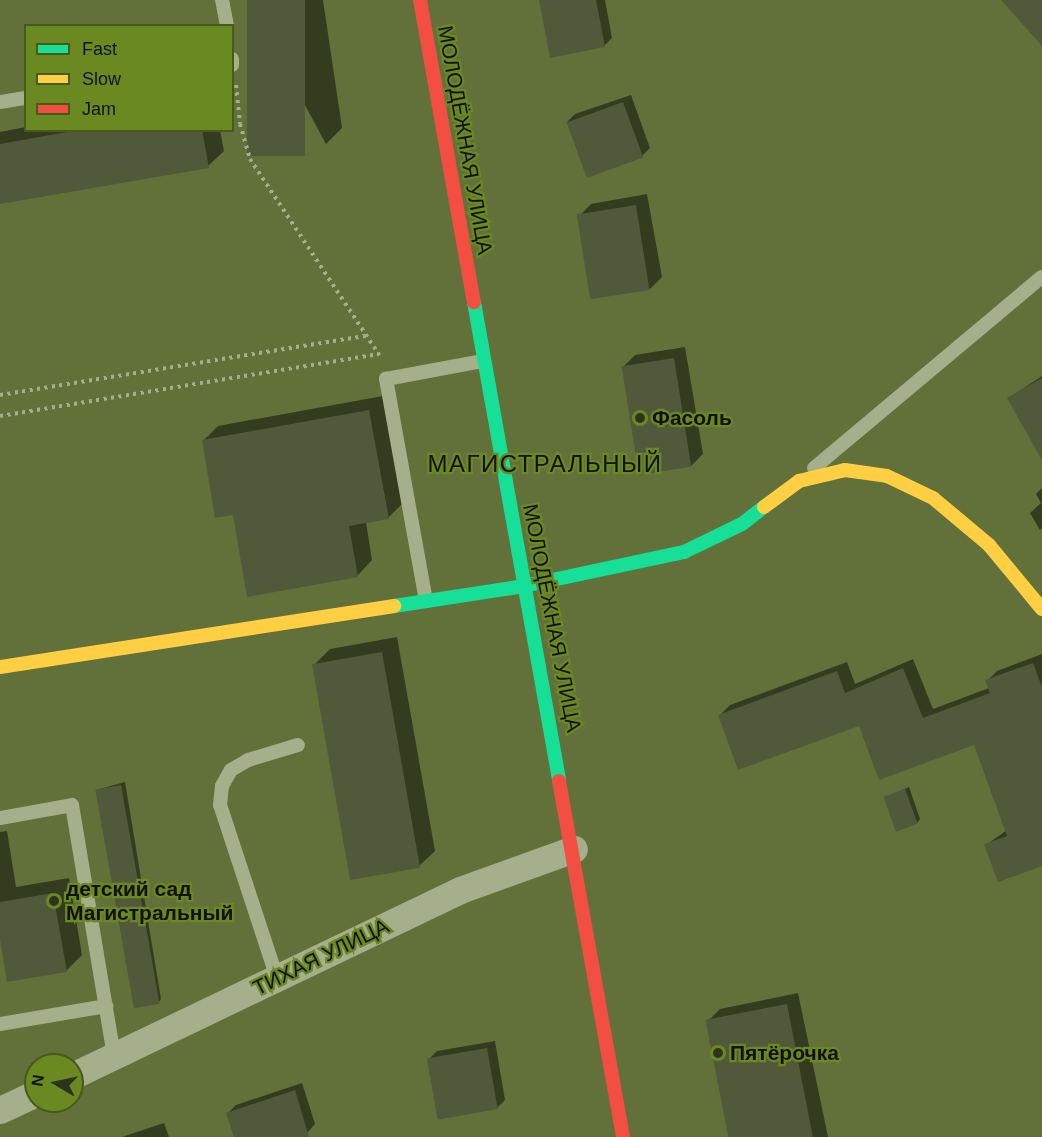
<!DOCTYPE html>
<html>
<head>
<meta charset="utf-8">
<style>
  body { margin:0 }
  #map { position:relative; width:1042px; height:1137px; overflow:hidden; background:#617139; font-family:Helvetica,sans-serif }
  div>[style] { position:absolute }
  .shadow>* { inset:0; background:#0007 }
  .building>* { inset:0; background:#51593b; transform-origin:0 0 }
  .path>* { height:4px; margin-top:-2px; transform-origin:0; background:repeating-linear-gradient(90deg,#a5af8c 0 3px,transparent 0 7.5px) }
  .lane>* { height:14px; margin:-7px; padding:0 7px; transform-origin:7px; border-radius:7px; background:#a5af8c }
  .street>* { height:27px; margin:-13.5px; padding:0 13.5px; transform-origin:13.5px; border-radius:13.5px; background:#a5af8c }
  .fast>* { height:14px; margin:-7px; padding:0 7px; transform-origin:7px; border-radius:7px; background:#16e098 }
  .slow>* { height:14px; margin:-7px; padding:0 7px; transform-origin:7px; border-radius:7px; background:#ffcf43 }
  .jam>* { height:14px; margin:-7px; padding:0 7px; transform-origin:7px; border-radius:7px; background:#f24e42 }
  .dots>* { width:16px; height:16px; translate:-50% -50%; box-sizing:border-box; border:3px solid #6b8921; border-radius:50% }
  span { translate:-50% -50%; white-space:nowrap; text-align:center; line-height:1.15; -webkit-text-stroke:4.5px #6b8921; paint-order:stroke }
  .street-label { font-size:21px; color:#111 }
  .poi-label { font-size:21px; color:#111; font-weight:700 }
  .left { translate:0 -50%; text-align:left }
  .quarter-label { font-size:24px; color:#111; letter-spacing:1.5px }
  .legend { position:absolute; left:24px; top:24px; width:210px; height:108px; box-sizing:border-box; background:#6b8921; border:2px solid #47591b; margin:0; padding:8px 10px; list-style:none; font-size:18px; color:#111 }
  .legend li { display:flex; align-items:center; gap:12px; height:30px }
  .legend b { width:30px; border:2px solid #47591b }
  .north { position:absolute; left:24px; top:1053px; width:60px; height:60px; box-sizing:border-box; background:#6b8921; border:2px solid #47591b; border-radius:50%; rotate:279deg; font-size:16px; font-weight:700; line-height:24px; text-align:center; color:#111 }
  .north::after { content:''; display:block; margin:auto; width:21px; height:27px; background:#2d331f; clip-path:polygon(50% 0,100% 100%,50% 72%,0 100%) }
</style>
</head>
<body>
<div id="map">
  <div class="shadow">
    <div style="clip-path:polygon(248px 0,323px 0,342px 128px,326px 144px)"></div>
    <div style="clip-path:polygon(541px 0,605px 0,612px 38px,604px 46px)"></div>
    <div style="clip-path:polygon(631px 95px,650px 148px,642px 156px,567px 122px,575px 114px)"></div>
    <div style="clip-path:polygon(26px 127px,26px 130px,220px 130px,224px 151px,208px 166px,0 202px,0 132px)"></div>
    <div style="clip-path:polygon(647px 194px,662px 277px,650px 289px,579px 216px,591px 204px)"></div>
    <div style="clip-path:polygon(685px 347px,703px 454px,691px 466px,623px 367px,635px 355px)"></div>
    <div style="clip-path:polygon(1042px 376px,1042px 423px,1009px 398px)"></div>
    <div style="clip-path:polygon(383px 396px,403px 503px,388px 518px,366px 522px,372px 560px,358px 575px,248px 595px,234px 513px,203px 441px,218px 426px)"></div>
    <div style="clip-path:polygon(1042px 488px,1042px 528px,1040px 530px,1030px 513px,1041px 503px,1036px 494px)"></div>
    <div style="clip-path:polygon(397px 637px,435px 851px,419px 866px,314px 665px,330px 649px)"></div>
    <div style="clip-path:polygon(1042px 654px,1042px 864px,986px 845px,1007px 830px,975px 743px,860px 724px,720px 715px,730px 705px,847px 662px,855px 684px,913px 659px,933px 709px,989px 688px,987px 681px,997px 671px)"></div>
    <div style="clip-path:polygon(125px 782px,161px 999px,158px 1003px,96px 790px)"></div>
    <div style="clip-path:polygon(909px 787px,920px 819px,917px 823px,884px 798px)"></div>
    <div style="clip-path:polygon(7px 831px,16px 887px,69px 878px,82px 955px,66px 971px,0 931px,0 832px)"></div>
    <div style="clip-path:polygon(798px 993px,828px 1137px,731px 1137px,708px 1021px,720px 1009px)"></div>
    <div style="clip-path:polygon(495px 1041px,505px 1100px,497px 1108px,429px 1059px,437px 1051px)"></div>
    <div style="clip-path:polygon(302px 1083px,315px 1124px,308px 1132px,292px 1137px,235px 1137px,228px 1113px,236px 1105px)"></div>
    <div style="clip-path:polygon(164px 1123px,169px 1137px,122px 1137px)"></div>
  </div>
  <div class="building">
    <div style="left:247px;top:0;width:58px;height:156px"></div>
    <div style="clip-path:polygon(539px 0,596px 0,605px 47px,550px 58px)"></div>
    <div style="clip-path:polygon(1001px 0,1042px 0,1042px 46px)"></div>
    <div style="left:623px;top:102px;width:59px;height:60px;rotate:70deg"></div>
    <div style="clip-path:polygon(78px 130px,202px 130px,209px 168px,0 204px,0 144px)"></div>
    <div style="left:636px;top:205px;width:86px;height:60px;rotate:81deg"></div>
    <div style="left:674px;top:358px;width:110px;height:53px;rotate:81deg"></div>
    <div style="clip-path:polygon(1042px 378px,1042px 460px,1007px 398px)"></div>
    <div style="clip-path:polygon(369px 410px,389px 519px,349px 526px,358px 577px,247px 597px,233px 515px,215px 518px,202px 440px)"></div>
    <div style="left:382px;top:652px;width:219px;height:71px;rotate:80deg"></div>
    <div style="clip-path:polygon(1033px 663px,1042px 687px,1042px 866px,998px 882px,984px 844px,1007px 836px,974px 745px,879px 780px,859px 726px,738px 770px,718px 715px,837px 671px,845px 693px,903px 668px,923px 718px,990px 693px,985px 680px)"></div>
    <div style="left:121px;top:785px;width:222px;height:26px;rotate:80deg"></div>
    <div style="left:905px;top:789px;width:37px;height:23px;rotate:70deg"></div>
    <div style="clip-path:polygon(53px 893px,67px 972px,7px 982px,0 940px,0 902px)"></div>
    <div style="left:787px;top:1004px;width:136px;height:83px;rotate:79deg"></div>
    <div style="left:487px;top:1048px;width:62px;height:61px;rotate:80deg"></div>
    <div style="clip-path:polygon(295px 1090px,309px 1137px,234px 1137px,226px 1113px)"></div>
  </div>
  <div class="path">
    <div style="left:236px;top:85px;width:39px;rotate:84deg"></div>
    <div style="left:240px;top:124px;width:36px;rotate:74deg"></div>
    <div style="left:250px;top:159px;width:235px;rotate:56.6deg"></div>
    <div style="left:0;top:395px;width:374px;rotate:-9.2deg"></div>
    <div style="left:0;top:416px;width:384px;rotate:-9.3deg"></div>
  </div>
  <div class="lane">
    <div style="left:222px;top:0;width:26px;rotate:79deg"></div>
    <div style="left:232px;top:59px;width:6px;rotate:90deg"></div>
    <div style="left:0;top:102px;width:26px;rotate:-9deg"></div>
    <div style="left:814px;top:468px;width:297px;rotate:-40deg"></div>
    <div style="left:426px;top:601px;width:226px;rotate:-100.2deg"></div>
    <div style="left:386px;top:379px;width:99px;rotate:-10.5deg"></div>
    <div style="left:0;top:818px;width:73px;rotate:-10.2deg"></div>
    <div style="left:72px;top:805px;width:254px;rotate:80.5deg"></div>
    <div style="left:277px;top:978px;width:182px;rotate:-108.2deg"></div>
    <div style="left:220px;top:805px;width:19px;rotate:-84deg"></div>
    <div style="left:222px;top:786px;width:18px;rotate:-61deg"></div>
    <div style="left:231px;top:770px;width:20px;rotate:-30deg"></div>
    <div style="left:248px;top:760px;width:52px;rotate:-16.7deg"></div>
    <div style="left:0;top:1024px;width:108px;rotate:-9.6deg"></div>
  </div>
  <div class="street">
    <div style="left:72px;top:1076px;width:430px;rotate:-25.6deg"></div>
    <div style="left:460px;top:890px;width:121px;rotate:-19.8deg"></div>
    <div style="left:0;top:1110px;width:40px;rotate:-25deg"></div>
  </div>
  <div class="fast">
    <div style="left:474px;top:302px;width:486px;rotate:79.9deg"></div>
    <div style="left:394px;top:606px;width:132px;rotate:-8.7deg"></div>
    <div style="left:524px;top:586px;width:164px;rotate:-12deg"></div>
    <div style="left:684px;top:552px;width:64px;rotate:-25.8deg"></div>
    <div style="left:742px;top:524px;width:28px;rotate:-38deg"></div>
  </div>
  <div class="slow">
    <div style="left:764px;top:507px;width:44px;rotate:-36.6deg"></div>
    <div style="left:799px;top:481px;width:47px;rotate:-13.4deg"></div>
    <div style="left:845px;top:470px;width:42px;rotate:8.1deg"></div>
    <div style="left:887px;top:476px;width:51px;rotate:25.6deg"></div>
    <div style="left:933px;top:498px;width:73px;rotate:40deg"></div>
    <div style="left:989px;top:545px;width:83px;rotate:50.4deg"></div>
    <div style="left:0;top:667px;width:399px;rotate:-8.8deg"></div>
  </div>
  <div class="jam">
    <div style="left:420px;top:0;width:307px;rotate:79.9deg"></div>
    <div style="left:559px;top:781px;width:362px;rotate:79.8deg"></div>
  </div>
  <div class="dots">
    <div style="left:640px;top:418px;background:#2d331f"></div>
    <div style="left:54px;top:901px;background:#2d331f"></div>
    <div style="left:718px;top:1053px;background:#2d331f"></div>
  </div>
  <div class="street-label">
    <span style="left:465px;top:140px;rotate:80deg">МОЛОДЁЖНАЯ УЛИЦА</span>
    <span style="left:552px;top:618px;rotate:79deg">МОЛОДЁЖНАЯ УЛИЦА</span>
    <span style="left:321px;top:957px;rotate:-26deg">ТИХАЯ УЛИЦА</span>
  </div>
  <div class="poi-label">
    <span class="left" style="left:652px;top:418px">Фасоль</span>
    <span class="left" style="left:66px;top:901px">детский сад<br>Магистральный</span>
    <span class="left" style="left:730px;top:1053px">Пятёрочка</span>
  </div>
  <div class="quarter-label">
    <span style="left:545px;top:464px">МАГИСТРАЛЬНЫЙ</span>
  </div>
  <ul class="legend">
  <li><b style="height:8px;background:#16e098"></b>Fast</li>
  <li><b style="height:8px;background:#ffcf43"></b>Slow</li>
  <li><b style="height:8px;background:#f24e42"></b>Jam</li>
  </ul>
  <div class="north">N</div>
</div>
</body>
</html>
